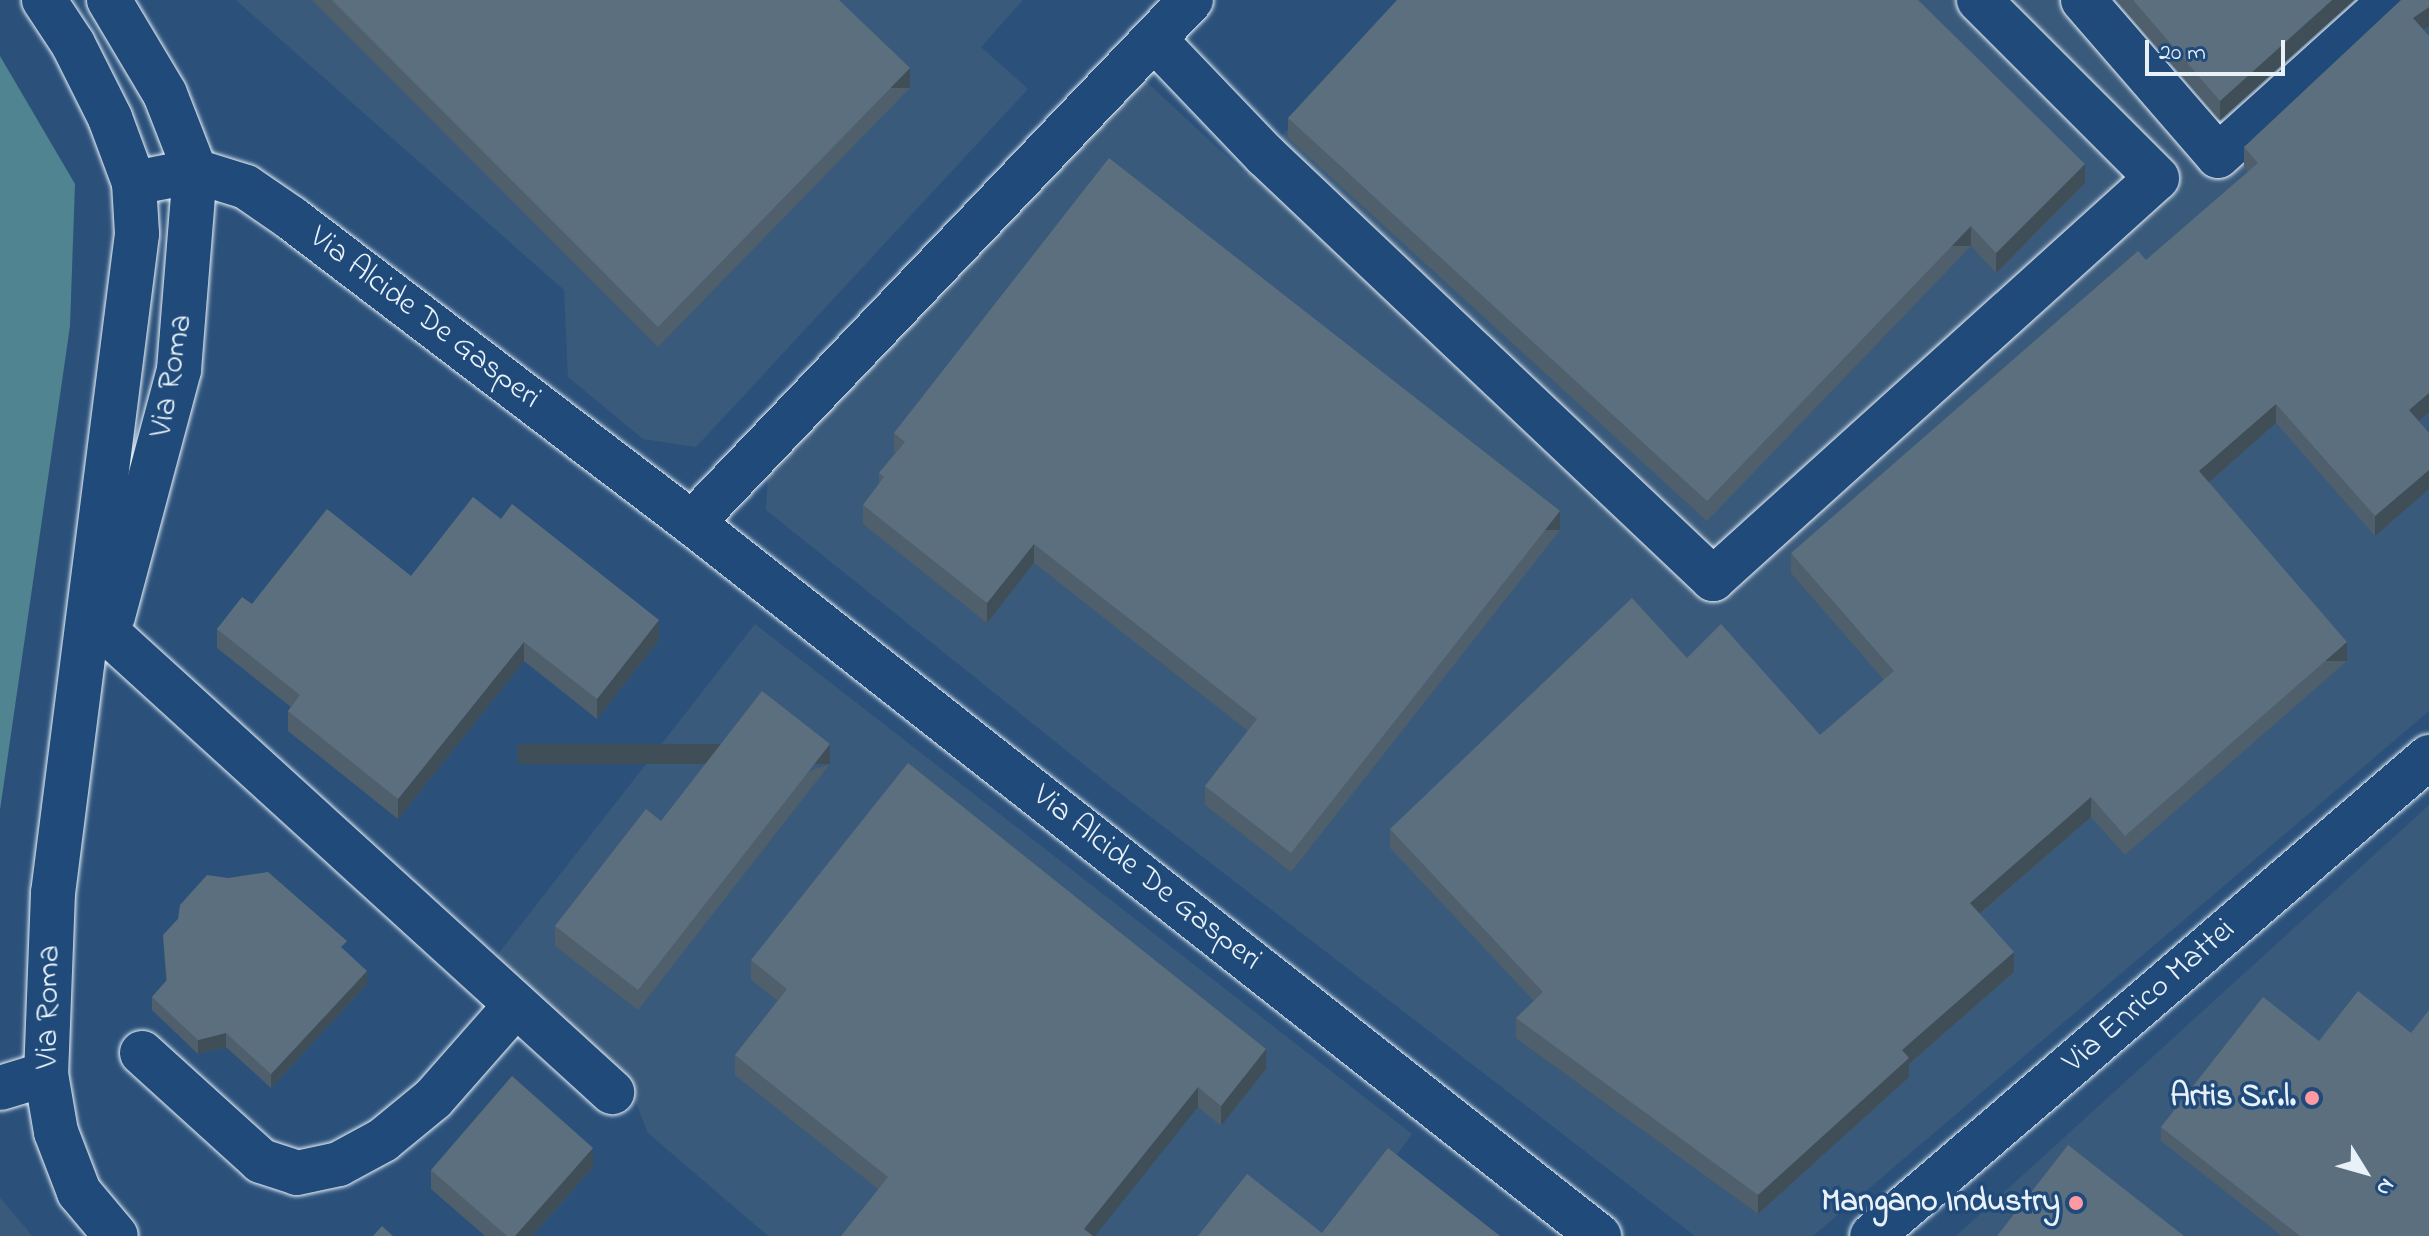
<!DOCTYPE html>
<html>
<head>
<meta charset="utf-8">
<style>
  body { margin:0 }
  #map { position:relative; width:2429px; height:1236px; overflow:hidden; background:#2b517b; font-family:"Indie Flower",sans-serif }
  div>[style] { position:absolute }
  .built>* { inset:0; background:#3a5a7c }
  .green>* { inset:0; background:#508491 }
  .roads { filter:drop-shadow(0 0 2px #e8f1f8) drop-shadow(0 0 2px #e8f1f8) }
  .minor>* { height:44px; margin:-22px; padding:0 22px; transform-origin:22px; border-radius:22px; background:#1f4a7a }
  .wall>* { inset:0; background:#4f5f6c }
  .shaded-wall>* { inset:0; background:#404e58; transform-origin:0 0 }
  .building>* { inset:0; background:#5c6f7e }
  .dots>* { width:22px; height:22px; translate:-50% -50%; box-sizing:border-box; border:4px solid #1f4a7a; border-radius:50% }
  span { translate:-50% -50%; white-space:nowrap; text-align:center; line-height:1.15; -webkit-text-stroke:7px #1f4a7a; paint-order:stroke }
  .street-label { font-size:32px; color:#e8f1f8 }
  .poi-label { font-size:32px; color:#e8f1f8; font-weight:700 }
  .right { translate:-100% -50%; text-align:right }
  .north { position:absolute; left:2325px; top:1132px; width:80px; height:80px; -webkit-text-stroke:6px #1f4a7a; paint-order:stroke; rotate:127deg; font-size:22px; font-weight:700; line-height:32px; text-align:center; color:#e8f1f8 }
  .north::after { content:''; display:block; margin:auto; width:28px; height:36px; background:#e8f1f8; clip-path:polygon(50% 0,100% 100%,50% 72%,0 100%) }
  .scale { position:absolute; left:2145px; top:40px; width:140px; height:36px; box-sizing:border-box; border:4px solid #e8f1f8; border-top:0; padding-left:10px; font-size:24px; line-height:28px; white-space:nowrap; color:#e8f1f8; -webkit-text-stroke:6px #1f4a7a; paint-order:stroke }
</style>
</head>
<body>
<div id="map">
  <div class="built">
    <div style="clip-path:polygon(236px 0,1023px 0,981px 47px,1028px 89px,696px 447px,643px 439px,568px 377px,564px 290px)"></div>
    <div style="clip-path:polygon(1403px 0,2429px 0,2429px 711px,1813px 1236px,1695px 1236px,1112px 787px,766px 510px,768px 474px,1140px 76px,1247px 175px)"></div>
    <div style="clip-path:polygon(755px 624px,1412px 1134px,1389px 1165px,1480px 1236px,768px 1236px,648px 1133px,628px 1082px,495px 958px)"></div>
    <div style="clip-path:polygon(2429px 805px,2429px 1236px,1956px 1236px)"></div>
    <div style="clip-path:polygon(0 1198px,25px 1227px,32px 1236px,0 1236px)"></div>
  </div>
  <div class="green">
    <div style="clip-path:polygon(0 56px,75px 184px,70px 326px,0 810px)"></div>
  </div>
  <div class="roads">
    <div class="minor">
      <div style="left:44px;top:0;width:53px;rotate:56.6deg"></div>
      <div style="left:73px;top:44px;width:83px;rotate:63.4deg"></div>
      <div style="left:110px;top:118px;width:69px;rotate:69.7deg"></div>
      <div style="left:134px;top:183px;width:51px;rotate:86.6deg"></div>
      <div style="left:137px;top:234px;width:664px;rotate:97.26deg"></div>
      <div style="left:53px;top:893px;width:181px;rotate:92.2deg"></div>
      <div style="left:46px;top:1074px;width:59px;rotate:80.2deg"></div>
      <div style="left:56px;top:1132px;width:64px;rotate:69deg"></div>
      <div style="left:79px;top:1192px;width:57px;rotate:49.9deg"></div>
      <div style="left:109px;top:0;width:109px;rotate:59.2deg"></div>
      <div style="left:165px;top:94px;width:83px;rotate:68.7deg"></div>
      <div style="left:195px;top:171px;width:200px;rotate:94.6deg"></div>
      <div style="left:179px;top:370px;width:255px;rotate:105deg"></div>
      <div style="left:2083px;top:0;width:206px;rotate:49.1deg"></div>
      <div style="left:2218px;top:156px;width:233px;rotate:-42deg"></div>
      <div style="left:1154px;top:39px;width:161px;rotate:46.3deg"></div>
      <div style="left:1265px;top:155px;width:617px;rotate:43.42deg"></div>
      <div style="left:1713px;top:579px;width:598px;rotate:-42.09deg"></div>
      <div style="left:2157px;top:178px;width:252px;rotate:-135deg"></div>
      <div style="left:134px;top:183px;width:62px;rotate:-11.1deg"></div>
      <div style="left:195px;top:171px;width:53px;rotate:17.4deg"></div>
      <div style="left:246px;top:187px;width:55px;rotate:34.6deg"></div>
      <div style="left:291px;top:218px;width:504px;rotate:37.26deg"></div>
      <div style="left:692px;top:523px;width:1154px;rotate:38.17deg"></div>
      <div style="left:692px;top:523px;width:723px;rotate:-46.35deg"></div>
      <div style="left:108px;top:633px;width:682px;rotate:42.32deg"></div>
      <div style="left:142px;top:1053px;width:161px;rotate:42.2deg"></div>
      <div style="left:261px;top:1161px;width:38px;rotate:18deg"></div>
      <div style="left:297px;top:1173px;width:43px;rotate:-12.1deg"></div>
      <div style="left:339px;top:1164px;width:50px;rotate:-28.6deg"></div>
      <div style="left:383px;top:1140px;width:65px;rotate:-39.4deg"></div>
      <div style="left:433px;top:1099px;width:125px;rotate:-48.6deg"></div>
      <div style="left:0;top:1088px;width:48px;rotate:-16.9deg"></div>
      <div style="left:1872px;top:1236px;width:735px;rotate:-40.69deg"></div>
    </div>
  </div>
  <div class="wall">
    <div style="clip-path:polygon(312px 0,839px 0,910px 88px,658px 347px)"></div>
    <div style="clip-path:polygon(2116px 0,2354px 0,2220px 120px)"></div>
    <div style="clip-path:polygon(2429px 0,2429px 26px,2424px 30px,2429px 412px,2419px 421px,2375px 536px,2276px 423px,2209px 482px,2347px 661px,2125px 855px,2091px 817px,1980px 914px,2014px 972px,1909px 1064px,1909px 1077px,1758px 1214px,1516px 1038px,1516px 1018px,1534px 1001px,1390px 848px,1390px 829px,1687px 658px,1820px 735px,1884px 680px,1791px 573px,1791px 553px,2146px 260px,2248px 172px,2244px 166px,2244px 147px)"></div>
    <div style="clip-path:polygon(1918px 1px,2085px 183px,1996px 273px,1971px 246px,1707px 521px,1288px 138px,1288px 118px)"></div>
    <div style="clip-path:polygon(894px 433px,1560px 530px,1291px 872px,1205px 805px,1205px 786px,1248px 731px,1034px 563px,987px 623px,863px 524px,863px 505px,879px 484px,879px 473px,895px 453px,894px 452px)"></div>
    <div style="clip-path:polygon(501px 519px,659px 640px,597px 719px,524px 661px,398px 819px,288px 731px,288px 711px,291px 707px,217px 648px,217px 629px,252px 604px,411px 576px)"></div>
    <div style="clip-path:polygon(830px 764px,638px 1010px,555px 946px,555px 926px,661px 821px)"></div>
    <div style="clip-path:polygon(178px 919px,347px 952px,367px 984px,271px 1088px,226px 1047px,198px 1054px,152px 1010px,152px 997px,166px 981px,163px 935px)"></div>
    <div style="clip-path:polygon(751px 960px,1266px 1069px,1221px 1126px,1198px 1107px,878px 1189px,735px 1075px,735px 1055px,778px 1001px,751px 980px)"></div>
    <div style="clip-path:polygon(2319px 1041px,2429px 1236px,2282px 1236px,2161px 1141px,2161px 1127px)"></div>
    <div style="clip-path:polygon(593px 1167px,532px 1236px,485px 1236px,431px 1189px,431px 1170px)"></div>
  </div>
  <div class="shaded-wall">
    <div style="clip-path:polygon(2332px 0,2354px 0,2220px 120px,2220px 101px)"></div>
    <div style="clip-path:polygon(2429px 7px,2429px 26px,2413px 38px,2413px 18px)"></div>
    <div style="left:910px;top:68px;width:20px;height:361px;rotate:90deg"></div>
    <div style="clip-path:polygon(2085px 164px,2085px 183px,1996px 273px,1996px 253px)"></div>
    <div style="left:1971px;top:226px;width:20px;height:381px;rotate:90deg"></div>
    <div style="clip-path:polygon(2429px 393px,2429px 412px,2409px 430px,2409px 410px)"></div>
    <div style="clip-path:polygon(2276px 404px,2276px 423px,2199px 491px,2199px 471px)"></div>
    <div style="clip-path:polygon(2429px 470px,2429px 489px,2375px 536px,2375px 516px)"></div>
    <div style="left:1560px;top:511px;width:19px;height:435px;rotate:90deg"></div>
    <div style="clip-path:polygon(1034px 544px,1034px 563px,987px 623px,987px 603px)"></div>
    <div style="clip-path:polygon(659px 620px,659px 640px,597px 719px,597px 699px)"></div>
    <div style="clip-path:polygon(524px 642px,524px 661px,398px 819px,398px 799px)"></div>
    <div style="left:2347px;top:642px;width:19px;height:295px;rotate:90deg"></div>
    <div style="left:830px;top:744px;width:20px;height:312px;rotate:90deg"></div>
    <div style="clip-path:polygon(2091px 797px,2091px 817px,1970px 922px,1970px 903px)"></div>
    <div style="clip-path:polygon(2014px 952px,2014px 972px,1909px 1064px,1909px 1077px,1758px 1214px,1758px 1195px,1902px 1050px)"></div>
    <div style="clip-path:polygon(367px 971px,367px 984px,271px 1088px,271px 1074px)"></div>
    <div style="clip-path:polygon(226px 1033px,226px 1047px,198px 1054px,198px 1040px)"></div>
    <div style="clip-path:polygon(1266px 1049px,1266px 1069px,1221px 1126px,1221px 1106px)"></div>
    <div style="clip-path:polygon(1198px 1087px,1198px 1107px,1095px 1236px,1084px 1236px,1084px 1229px)"></div>
    <div style="clip-path:polygon(593px 1148px,593px 1167px,532px 1236px,515px 1236px)"></div>
  </div>
  <div class="building">
    <div style="clip-path:polygon(332px 0,839px 0,910px 68px,658px 327px)"></div>
    <div style="clip-path:polygon(1397px 0,1918px 0,2085px 164px,1996px 253px,1971px 226px,1707px 501px,1288px 118px)"></div>
    <div style="clip-path:polygon(2133px 0,2332px 0,2220px 101px)"></div>
    <div style="clip-path:polygon(2401px 0,2429px 0,2429px 7px,2413px 18px,2429px 36px,2429px 393px,2409px 410px,2429px 433px,2429px 470px,2375px 516px,2276px 404px,2199px 471px,2347px 642px,2125px 836px,2091px 797px,1970px 903px,2014px 952px,1902px 1050px,1909px 1058px,1758px 1195px,1516px 1018px,1543px 992px,1390px 829px,1632px 598px,1687px 658px,1721px 624px,1820px 735px,1894px 671px,1791px 553px,2138px 251px,2146px 260px,2258px 163px,2244px 147px)"></div>
    <div style="clip-path:polygon(1109px 158px,1560px 511px,1291px 853px,1205px 786px,1257px 719px,1034px 544px,987px 603px,863px 505px,884px 477px,879px 473px,905px 442px,894px 433px)"></div>
    <div style="clip-path:polygon(473px 497px,501px 519px,512px 504px,659px 620px,597px 699px,524px 642px,398px 799px,288px 711px,300px 695px,217px 629px,242px 597px,252px 604px,327px 509px,411px 576px)"></div>
    <div style="clip-path:polygon(762px 691px,830px 744px,638px 990px,555px 926px,646px 809px,661px 821px)"></div>
    <div style="clip-path:polygon(908px 763px,1266px 1049px,1221px 1106px,1198px 1087px,1084px 1229px,1093px 1236px,841px 1236px,888px 1177px,735px 1055px,787px 989px,751px 960px)"></div>
    <div style="clip-path:polygon(268px 872px,347px 941px,341px 947px,367px 971px,271px 1074px,226px 1033px,198px 1040px,152px 997px,167px 980px,163px 935px,178px 919px,180px 905px,207px 875px,228px 878px)"></div>
    <div style="clip-path:polygon(2358px 991px,2411px 1033px,2429px 1010px,2429px 1236px,2300px 1236px,2161px 1127px,2263px 997px,2319px 1041px)"></div>
    <div style="clip-path:polygon(512px 1076px,593px 1148px,515px 1236px,507px 1236px,431px 1170px)"></div>
    <div style="clip-path:polygon(2068px 1145px,2184px 1236px,1997px 1236px)"></div>
    <div style="clip-path:polygon(1388px 1148px,1500px 1236px,1198px 1236px,1247px 1174px,1322px 1233px)"></div>
    <div style="clip-path:polygon(382px 1226px,393px 1236px,373px 1236px)"></div>
  </div>
  <div class="dots">
    <div style="left:2312px;top:1098px;background:#ff9aa2"></div>
    <div style="left:2076px;top:1203px;background:#ff9aa2"></div>
  </div>
  <div class="street-label">
    <span style="left:424px;top:319px;rotate:37deg">Via Alcide De Gasperi</span>
    <span style="left:173px;top:376px;rotate:-80deg">Via Roma</span>
    <span style="left:1146px;top:879px;rotate:38deg">Via Alcide De Gasperi</span>
    <span style="left:2150px;top:997px;rotate:-41deg">Via Enrico Mattei</span>
    <span style="left:50px;top:1007px;rotate:-89deg">Via Roma</span>
  </div>
  <div class="poi-label">
    <span class="right" style="left:2296px;top:1098px">Artis S.r.l.</span>
    <span class="right" style="left:2060px;top:1203px">Mangano Industry</span>
  </div>
  <div class="north">N</div>
  <div class="scale">20 m</div>
</div>
</body>
</html>
